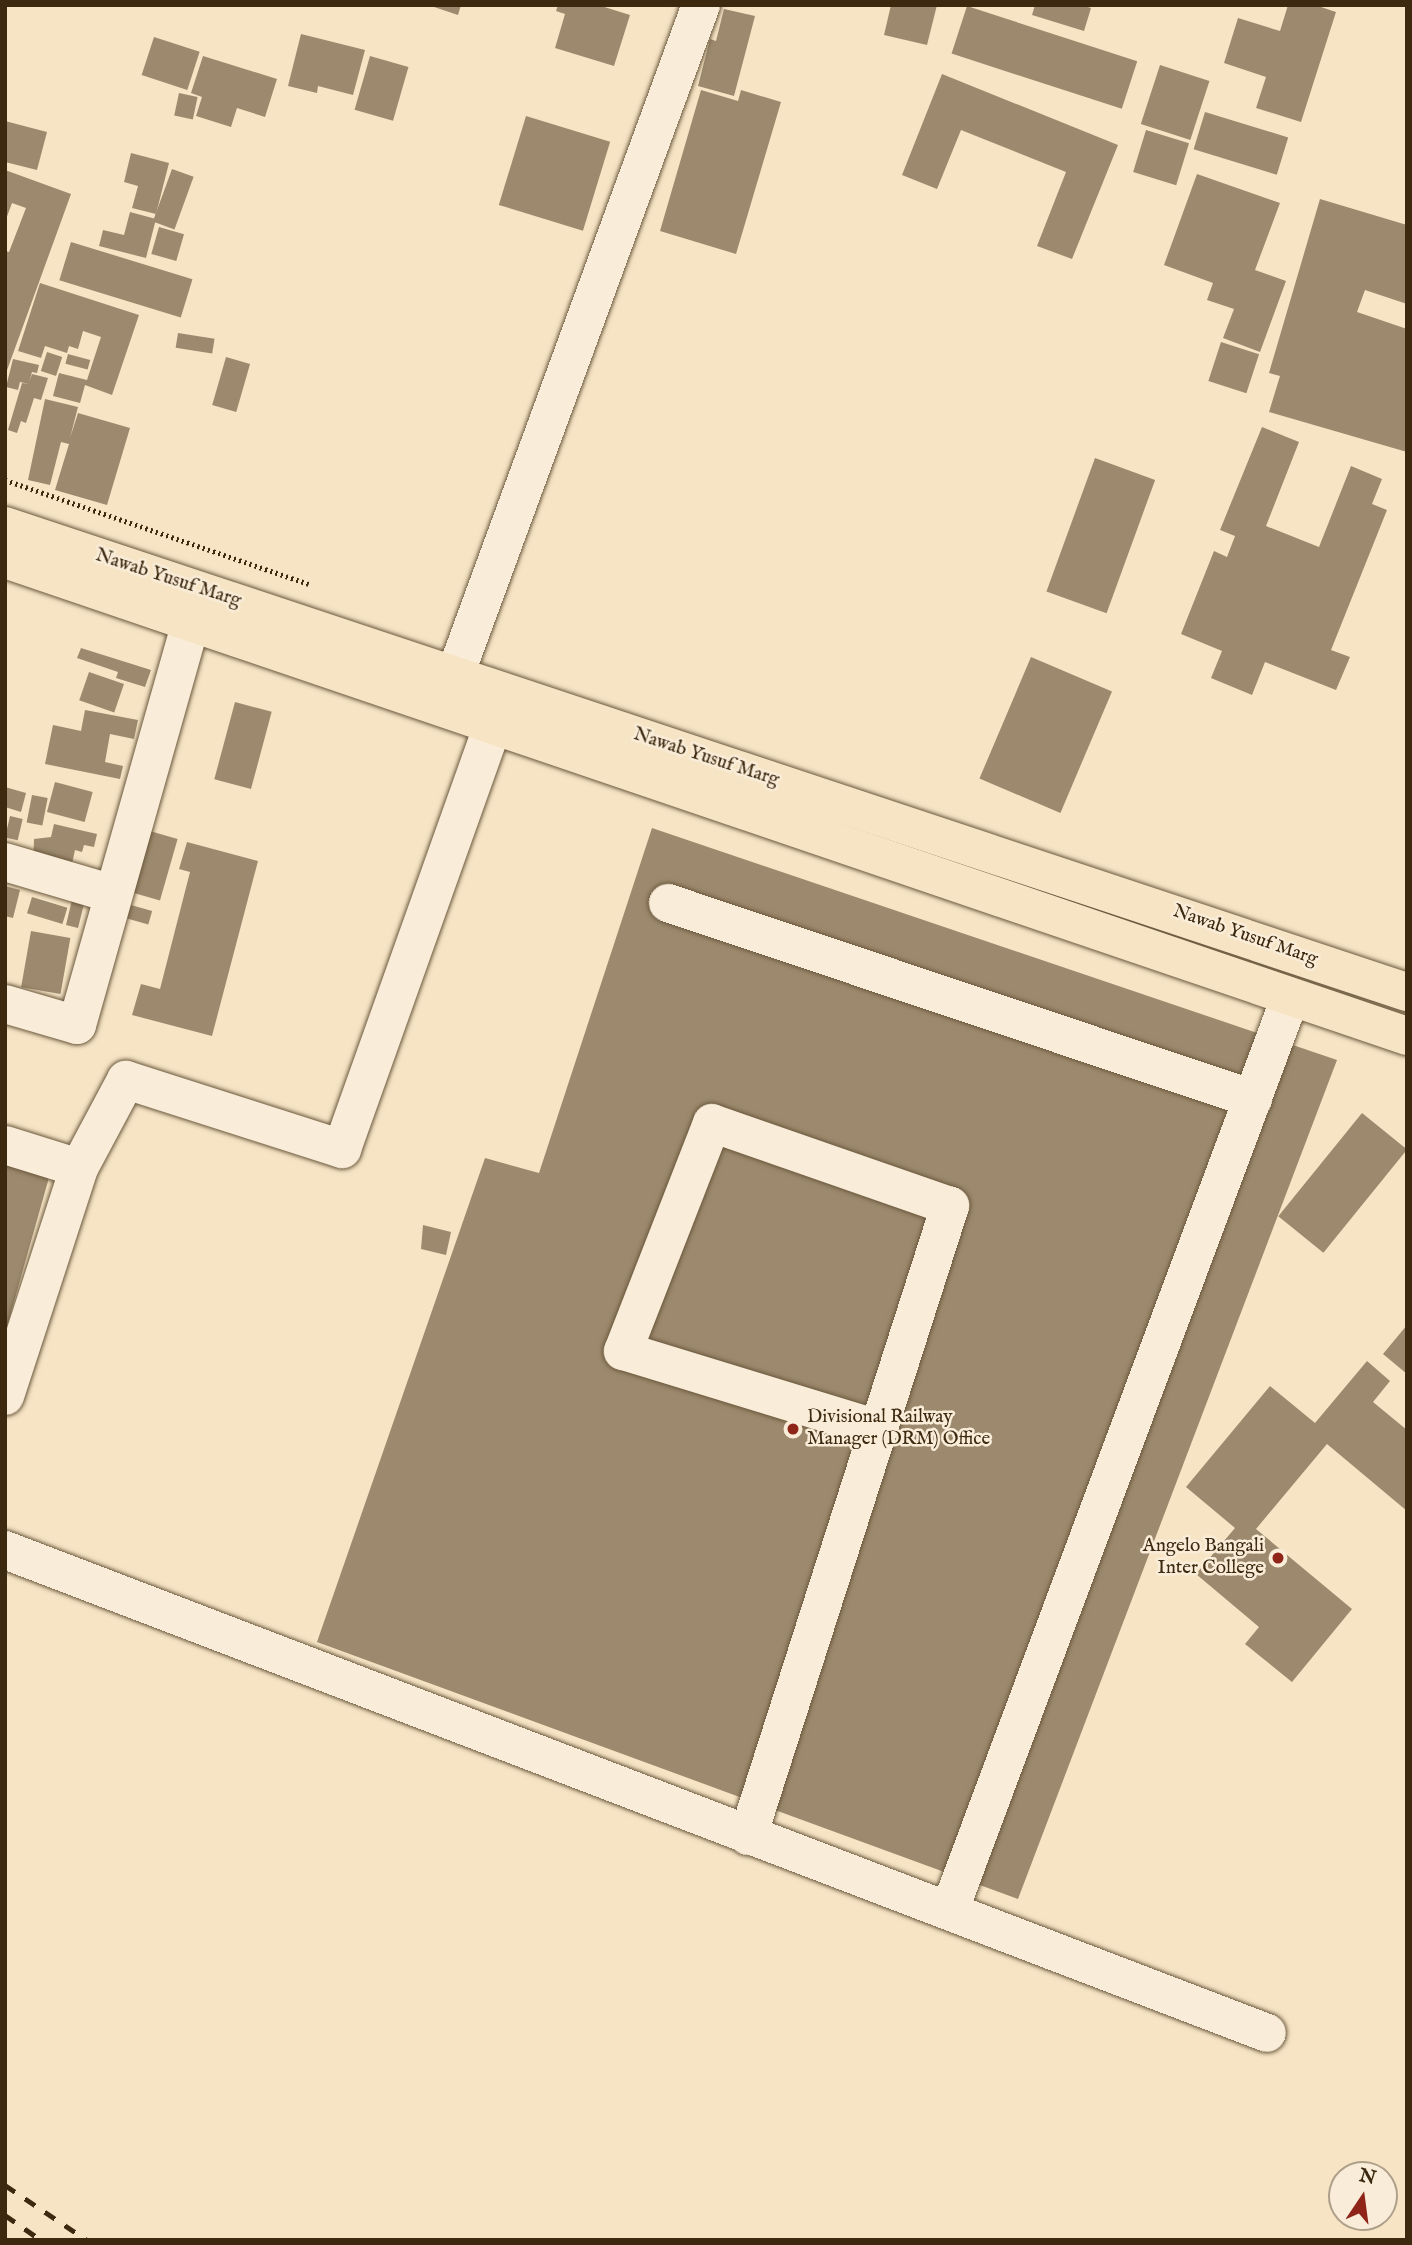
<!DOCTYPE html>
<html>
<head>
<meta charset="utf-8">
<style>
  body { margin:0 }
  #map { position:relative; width:1412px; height:2245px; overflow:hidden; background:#f6e4c5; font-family:"IM FELL English",serif }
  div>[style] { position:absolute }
  .building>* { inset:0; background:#9d8a6e; transform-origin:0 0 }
  .path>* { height:4.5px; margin-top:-2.25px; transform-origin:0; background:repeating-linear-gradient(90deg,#3d2910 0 2px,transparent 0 5.5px) }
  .roads { filter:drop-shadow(0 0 2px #6b583d) drop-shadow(0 0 2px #6b583d) }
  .minor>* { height:38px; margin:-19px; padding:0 19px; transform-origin:19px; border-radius:19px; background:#f9edd9 }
  .major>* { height:38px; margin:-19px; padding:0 19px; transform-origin:19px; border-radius:19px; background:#f6e4c5 }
  .rail>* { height:5px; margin-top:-2.5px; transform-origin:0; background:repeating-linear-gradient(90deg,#3d2910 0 12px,transparent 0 24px) }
  .dots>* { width:19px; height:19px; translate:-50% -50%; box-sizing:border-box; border:4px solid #f9edd9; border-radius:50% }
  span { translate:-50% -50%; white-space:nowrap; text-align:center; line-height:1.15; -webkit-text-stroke:5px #f9edd9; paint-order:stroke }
  .street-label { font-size:19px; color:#3d2910 }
  .poi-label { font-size:19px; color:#3d2910 }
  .left { translate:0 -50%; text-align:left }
  .right { translate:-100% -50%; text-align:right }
  .frame { position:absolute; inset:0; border:7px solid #3d2910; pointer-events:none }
  .north { position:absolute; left:1328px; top:2161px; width:70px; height:70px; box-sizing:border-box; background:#f9edd9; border:2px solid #ae9f89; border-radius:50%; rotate:13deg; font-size:19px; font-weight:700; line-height:28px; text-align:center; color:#3d2910 }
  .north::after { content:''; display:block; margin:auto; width:24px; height:32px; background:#8f2418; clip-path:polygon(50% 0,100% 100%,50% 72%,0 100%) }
</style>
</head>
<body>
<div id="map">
  <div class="building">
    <div style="clip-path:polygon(428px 5px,461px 5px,458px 15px)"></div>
    <div style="clip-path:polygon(558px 5px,598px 5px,630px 15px,614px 66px,555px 48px,565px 14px,556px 11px)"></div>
    <div style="clip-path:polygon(891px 5px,937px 5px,927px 45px,884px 35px)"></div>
    <div style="clip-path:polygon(1035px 5px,1081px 5px,1091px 8px,1084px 31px,1032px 15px)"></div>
    <div style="clip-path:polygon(1288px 5px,1315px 5px,1336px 12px,1301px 122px,1256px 108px,1266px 77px,1224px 63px,1238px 18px,1280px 31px)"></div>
    <div style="left:967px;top:6px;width:179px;height:50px;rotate:18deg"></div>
    <div style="clip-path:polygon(724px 9px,755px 16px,734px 96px,698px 86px,710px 39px,716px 41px)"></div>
    <div style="clip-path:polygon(301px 34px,365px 50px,353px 95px,318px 86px,317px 93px,288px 86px)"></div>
    <div style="left:154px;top:37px;width:48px;height:40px;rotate:18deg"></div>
    <div style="clip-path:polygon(203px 56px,277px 79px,265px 117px,237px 108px,231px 127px,196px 116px,202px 97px,191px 93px)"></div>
    <div style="left:370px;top:56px;width:40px;height:56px;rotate:16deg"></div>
    <div style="left:1160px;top:65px;width:52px;height:62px;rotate:18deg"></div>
    <div style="clip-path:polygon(942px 74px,1118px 145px,1072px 259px,1037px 246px,1066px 172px,961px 130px,937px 189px,902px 175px)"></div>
    <div style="clip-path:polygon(701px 90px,738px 101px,741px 90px,781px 102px,736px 254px,660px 231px)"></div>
    <div style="left:179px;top:93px;width:19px;height:23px;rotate:12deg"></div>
    <div style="left:1205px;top:112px;width:87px;height:39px;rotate:17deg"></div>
    <div style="left:526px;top:116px;width:88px;height:93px;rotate:17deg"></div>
    <div style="clip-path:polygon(5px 121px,47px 132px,37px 170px,5px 162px)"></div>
    <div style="left:1146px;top:130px;width:45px;height:44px;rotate:17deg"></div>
    <div style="clip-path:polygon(131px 153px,169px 163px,156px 214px,132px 208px,138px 186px,124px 182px)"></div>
    <div style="left:172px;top:169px;width:23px;height:56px;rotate:20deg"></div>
    <div style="clip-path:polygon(5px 170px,71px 194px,6px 373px,5px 251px,9px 252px,26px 208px,12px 203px,5px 222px)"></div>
    <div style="clip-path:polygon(1197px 174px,1280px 203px,1255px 270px,1286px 281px,1260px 352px,1223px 338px,1234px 309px,1207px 300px,1213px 283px,1164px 265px)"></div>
    <div style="clip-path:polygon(1320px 199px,1407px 225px,1407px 304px,1365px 290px,1357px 312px,1407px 329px,1407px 452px,1269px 412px,1280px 376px,1269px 373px)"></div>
    <div style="clip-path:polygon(130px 212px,156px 219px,146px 258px,99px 246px,103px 230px,124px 235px)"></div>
    <div style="left:159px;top:227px;width:26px;height:28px;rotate:16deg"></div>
    <div style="left:71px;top:242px;width:127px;height:40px;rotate:17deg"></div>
    <div style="clip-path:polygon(40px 283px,139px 315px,112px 395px,85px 385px,80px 403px,53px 396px,59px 373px,87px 380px,101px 337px,83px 331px,78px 349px,69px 346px,67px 353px,45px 346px,41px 358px,18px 351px)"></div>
    <div style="left:178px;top:333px;width:37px;height:15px;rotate:9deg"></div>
    <div style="left:1221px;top:342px;width:40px;height:41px;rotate:18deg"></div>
    <div style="left:47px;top:352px;width:16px;height:20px;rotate:18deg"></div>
    <div style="left:68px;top:354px;width:23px;height:10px;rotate:15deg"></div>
    <div style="left:226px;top:357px;width:25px;height:50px;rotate:16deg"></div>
    <div style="clip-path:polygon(13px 359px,39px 365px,37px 373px,32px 372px,29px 382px,32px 374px,48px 378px,41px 400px,34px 398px,26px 423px,21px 421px,17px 433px,8px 430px,22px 383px,29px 384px,20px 382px,18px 390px,6px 387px)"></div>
    <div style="clip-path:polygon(45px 399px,78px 407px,70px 438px,78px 413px,130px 428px,107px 505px,55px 490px,69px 444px,61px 442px,50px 485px,28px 480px)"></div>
    <div style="clip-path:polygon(1262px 427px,1299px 442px,1266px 526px,1319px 547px,1351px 466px,1382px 479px,1372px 504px,1387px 510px,1331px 650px,1350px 657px,1336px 690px,1265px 662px,1252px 695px,1211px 678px,1222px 651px,1181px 634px,1214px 551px,1227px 557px,1235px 536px,1220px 530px)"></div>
    <div style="left:1095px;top:458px;width:64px;height:142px;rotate:20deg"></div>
    <div style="clip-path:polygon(81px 648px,151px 670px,145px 687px,116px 678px,118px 672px,77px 658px)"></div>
    <div style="left:1031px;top:657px;width:88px;height:132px;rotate:23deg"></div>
    <div style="left:89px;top:672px;width:37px;height:30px;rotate:19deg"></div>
    <div style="left:235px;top:702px;width:38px;height:80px;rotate:15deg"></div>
    <div style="clip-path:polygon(85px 710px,138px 720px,134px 739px,110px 734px,105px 762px,123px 766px,120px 779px,45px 764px,53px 725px,81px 731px)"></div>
    <div style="left:55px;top:782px;width:39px;height:31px;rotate:15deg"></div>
    <div style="clip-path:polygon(5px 787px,26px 793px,21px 812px,5px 807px)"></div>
    <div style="left:32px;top:795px;width:16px;height:28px;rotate:11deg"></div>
    <div style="left:10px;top:816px;width:13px;height:22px;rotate:13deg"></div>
    <div style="clip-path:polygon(54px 824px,97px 834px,94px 847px,84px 845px,82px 852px,75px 850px,69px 877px,33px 867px,34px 839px,51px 837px)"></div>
    <div style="clip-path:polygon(652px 828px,1337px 1060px,1018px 1899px,317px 1642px,485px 1158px,539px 1173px)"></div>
    <div style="left:143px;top:829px;width:36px;height:64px;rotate:16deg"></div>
    <div style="clip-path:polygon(187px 842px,258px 861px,212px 1036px,132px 1015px,141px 984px,160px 989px,190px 872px,179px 869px)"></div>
    <div style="clip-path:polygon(5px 886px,20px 890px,13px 918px,5px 916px)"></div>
    <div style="clip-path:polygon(86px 896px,78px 928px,66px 925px,72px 900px)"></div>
    <div style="left:32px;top:897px;width:37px;height:17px;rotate:17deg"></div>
    <div style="left:131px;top:905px;width:22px;height:14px;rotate:16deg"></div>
    <div style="left:31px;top:931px;width:40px;height:57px;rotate:10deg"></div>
    <div style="left:1362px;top:1113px;width:58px;height:133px;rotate:39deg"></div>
    <div style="clip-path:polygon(5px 1162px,50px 1174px,6px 1330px,5px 1330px)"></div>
    <div style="clip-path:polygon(423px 1225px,451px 1232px,446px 1255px,421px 1249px)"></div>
    <div style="clip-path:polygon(1407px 1325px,1407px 1374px,1383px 1354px)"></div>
    <div style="clip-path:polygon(1367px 1361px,1390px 1381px,1373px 1402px,1407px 1430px,1407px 1511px,1327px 1444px,1256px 1529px,1352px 1609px,1292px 1682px,1245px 1644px,1259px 1627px,1196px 1574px,1235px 1528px,1186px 1487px,1270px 1386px,1315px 1423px)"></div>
  </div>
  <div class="path">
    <div style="left:5px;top:480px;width:321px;rotate:18.9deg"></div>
  </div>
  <div class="roads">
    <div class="minor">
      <div style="left:455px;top:675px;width:714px;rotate:-69.84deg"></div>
      <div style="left:5px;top:862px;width:113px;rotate:16.5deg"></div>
      <div style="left:668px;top:903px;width:617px;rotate:18.52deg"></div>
      <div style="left:5px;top:1004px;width:75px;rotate:16.3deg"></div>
      <div style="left:77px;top:1025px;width:422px;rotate:-74.2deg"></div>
      <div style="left:5px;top:1145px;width:77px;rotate:17.3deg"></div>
      <div style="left:79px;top:1168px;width:100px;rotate:-61.9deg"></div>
      <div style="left:126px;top:1080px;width:227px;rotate:17.7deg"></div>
      <div style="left:342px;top:1149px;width:452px;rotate:-70.4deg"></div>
      <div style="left:5px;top:1396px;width:240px;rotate:-72deg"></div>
      <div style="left:5px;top:1550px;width:1351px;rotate:20.94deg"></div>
      <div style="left:748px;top:1836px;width:662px;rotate:-72.22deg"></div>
      <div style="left:950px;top:1206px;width:252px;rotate:-160.8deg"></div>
      <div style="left:712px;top:1123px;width:245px;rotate:111.3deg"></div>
      <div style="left:623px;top:1351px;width:267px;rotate:17deg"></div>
      <div style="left:950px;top:1909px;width:972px;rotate:-69.53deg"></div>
    </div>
    <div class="major">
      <div style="left:5px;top:526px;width:1477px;rotate:18.39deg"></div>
      <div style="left:5px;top:559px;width:1481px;rotate:18.79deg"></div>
    </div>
  </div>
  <div class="rail">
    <div style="left:5px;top:2185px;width:99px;rotate:33.9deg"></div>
    <div style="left:5px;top:2215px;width:44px;rotate:34.8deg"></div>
  </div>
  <div class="dots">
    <div style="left:793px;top:1429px;background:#8f2418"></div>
    <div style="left:1278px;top:1558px;background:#8f2418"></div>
  </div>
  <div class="street-label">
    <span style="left:168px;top:579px;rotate:18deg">Nawab Yusuf Marg</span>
    <span style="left:706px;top:758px;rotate:18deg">Nawab Yusuf Marg</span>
    <span style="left:1245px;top:936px;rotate:19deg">Nawab Yusuf Marg</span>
  </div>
  <div class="poi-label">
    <span class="left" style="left:807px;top:1429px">Divisional Railway<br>Manager (DRM) Office</span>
    <span class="right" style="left:1264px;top:1558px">Angelo Bangali<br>Inter College</span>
  </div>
  <div class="frame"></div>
  <div class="north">N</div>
</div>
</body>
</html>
